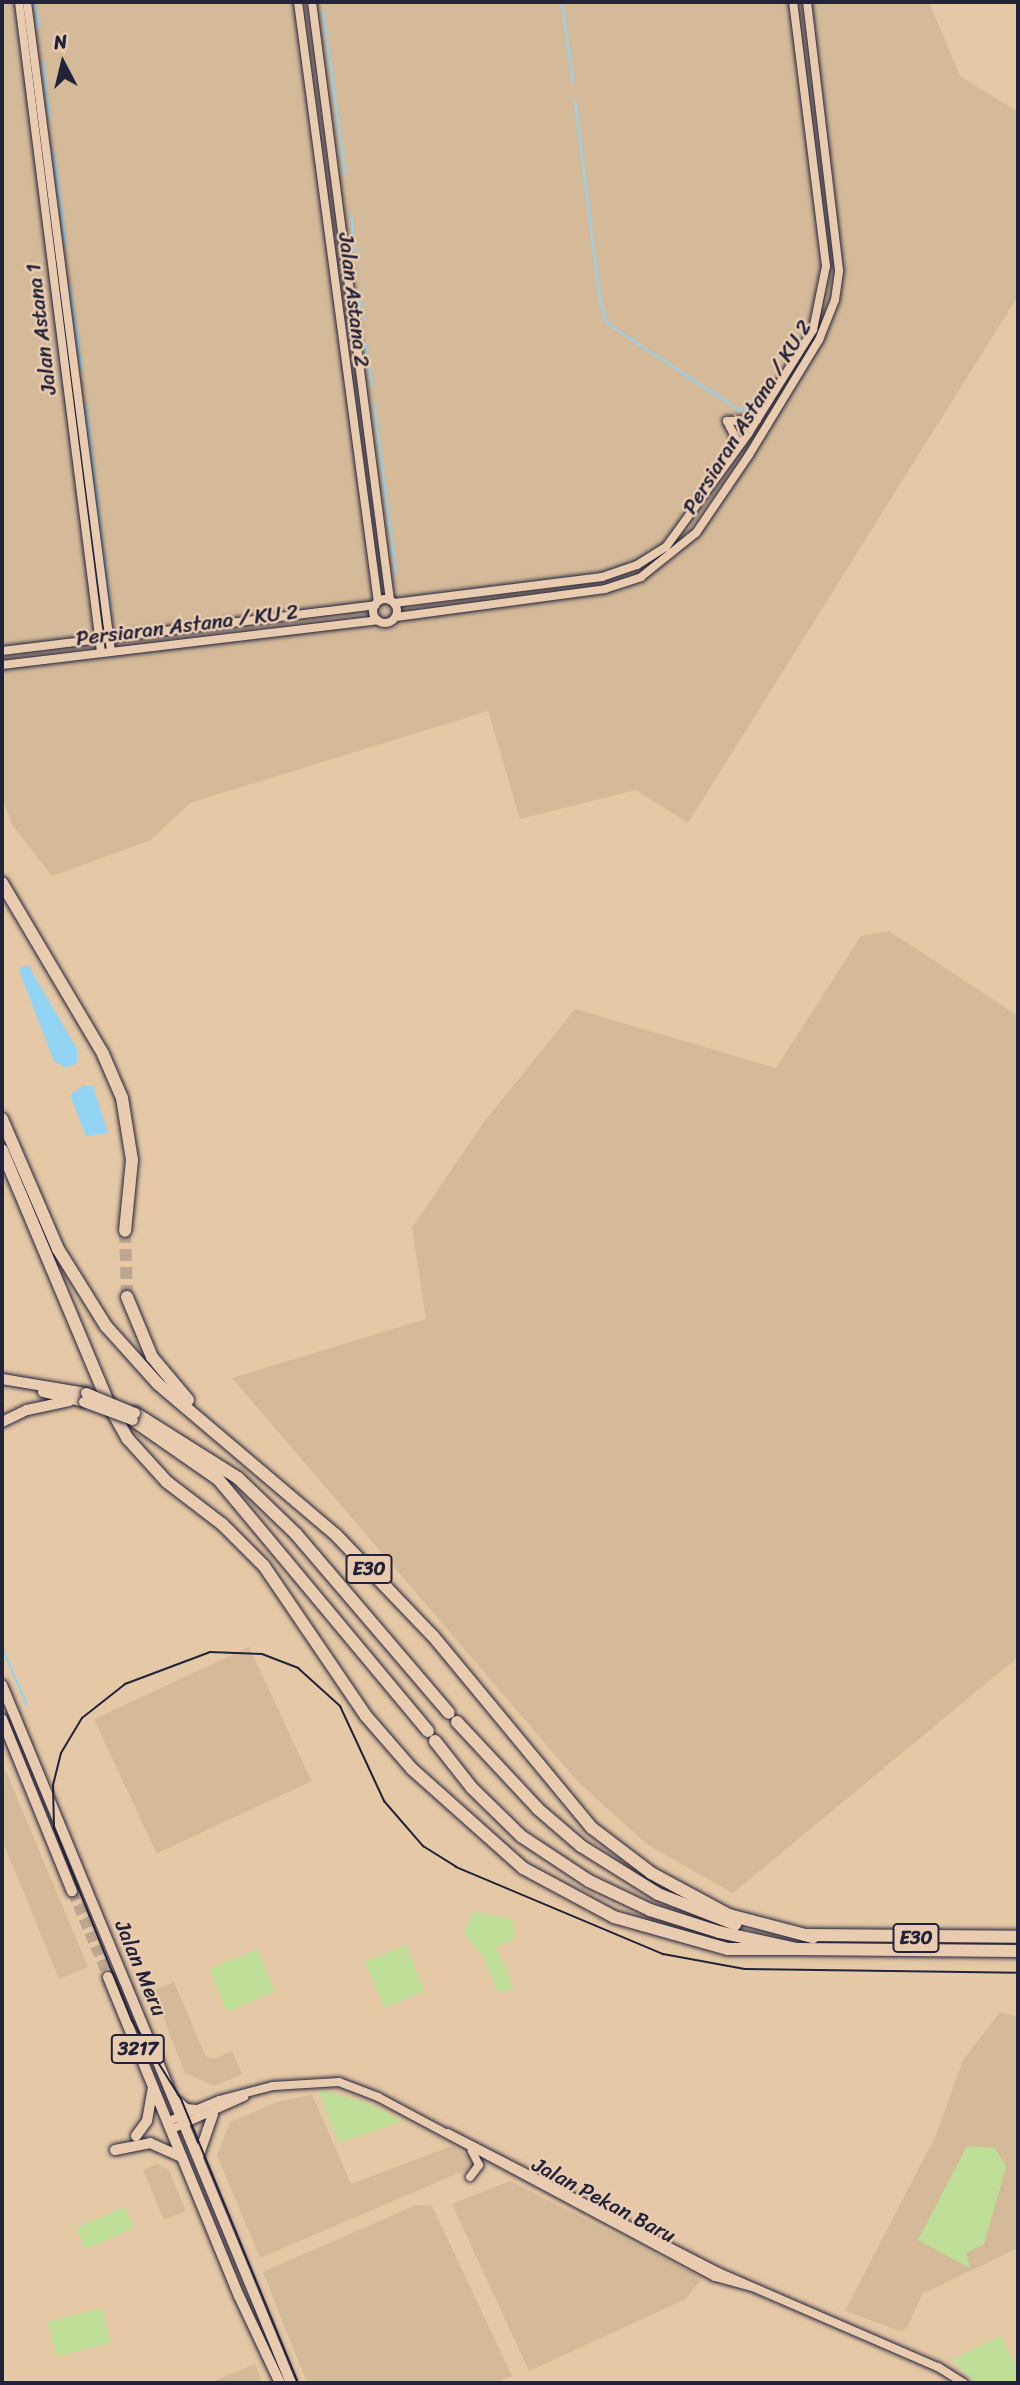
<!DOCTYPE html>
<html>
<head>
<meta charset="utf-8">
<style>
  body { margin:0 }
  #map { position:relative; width:1020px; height:2385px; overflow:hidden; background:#e5c8a6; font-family:Sriracha,sans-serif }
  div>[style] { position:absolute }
  .built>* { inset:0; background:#d4ba99; transform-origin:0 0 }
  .green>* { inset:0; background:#bfdf98; transform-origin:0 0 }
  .water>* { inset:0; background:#93d3f4 }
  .stream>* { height:2px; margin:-1px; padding:0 1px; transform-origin:1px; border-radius:1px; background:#93d3f4 }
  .trunk-tunnel>* { height:10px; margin-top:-5px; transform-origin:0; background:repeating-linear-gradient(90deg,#bea791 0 10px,transparent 0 15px) }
  .motorway-tunnel>* { height:12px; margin-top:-6px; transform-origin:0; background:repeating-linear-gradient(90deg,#bea791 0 12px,transparent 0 18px) }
  .roads { filter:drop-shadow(0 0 2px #22223b) drop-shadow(0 0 2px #22223b) }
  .tertiary>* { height:8px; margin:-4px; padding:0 4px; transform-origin:4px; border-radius:4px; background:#e9ccb0 }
  .tertiary>.ring { margin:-4px; padding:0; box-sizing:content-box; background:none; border:8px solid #e9ccb0; border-radius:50% }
  .trunk>* { height:10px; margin:-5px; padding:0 5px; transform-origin:5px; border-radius:5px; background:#e9ccb0 }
  .motorway>* { height:12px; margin:-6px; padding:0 6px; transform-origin:6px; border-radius:6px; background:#e9ccb0 }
  .tram>* { height:2px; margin:-1px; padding:0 1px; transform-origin:1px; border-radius:1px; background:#22223b }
  .bridges { filter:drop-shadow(0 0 2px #22223b) drop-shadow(0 0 2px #22223b) }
  .trunk-bridge>* { height:10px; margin:-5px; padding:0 5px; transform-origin:5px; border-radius:5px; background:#e9ccb0 }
  span { translate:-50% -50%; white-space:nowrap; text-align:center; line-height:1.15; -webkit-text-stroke:5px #e9ccb0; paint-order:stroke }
  .shield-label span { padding:2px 5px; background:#e9ccb0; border:2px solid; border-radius:5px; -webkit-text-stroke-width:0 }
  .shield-label { font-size:19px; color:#22223b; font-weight:700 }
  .street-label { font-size:21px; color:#22223b }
  .frame { position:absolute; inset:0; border:4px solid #22223b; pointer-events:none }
  .north { position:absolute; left:28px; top:28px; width:70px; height:70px; -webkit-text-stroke:5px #e9ccb0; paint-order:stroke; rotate:353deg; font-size:19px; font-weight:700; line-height:28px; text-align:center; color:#22223b }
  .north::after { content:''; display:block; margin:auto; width:24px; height:32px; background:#22223b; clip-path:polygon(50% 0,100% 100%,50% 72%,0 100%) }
</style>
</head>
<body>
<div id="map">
  <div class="built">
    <div style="clip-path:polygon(2px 2px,929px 2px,960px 76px,1018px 112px,1018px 296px,688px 823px,636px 790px,520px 819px,488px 711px,190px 803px,151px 840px,52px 876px,13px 826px,2px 798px)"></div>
    <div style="clip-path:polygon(889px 931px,1018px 1016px,1018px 1657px,733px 1893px,648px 1845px,579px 1783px,232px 1378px,426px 1319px,412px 1228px,484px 1122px,575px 1009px,776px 1068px,861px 936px)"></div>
    <div style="left:249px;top:1647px;width:148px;height:171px;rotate:65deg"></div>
    <div style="clip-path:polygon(5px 1769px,88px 1967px,59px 1979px,2px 1839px)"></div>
    <div style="clip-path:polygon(174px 1982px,206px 2057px,214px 2059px,232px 2051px,242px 2074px,215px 2086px,185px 2073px,153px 1991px)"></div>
    <div style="clip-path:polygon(1000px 2012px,1018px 2017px,1018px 2248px,922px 2294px,907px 2328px,900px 2331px,845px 2311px,936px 2135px,963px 2060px)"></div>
    <div style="clip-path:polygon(312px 2095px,351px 2184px,452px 2146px,472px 2157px,475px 2166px,260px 2258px,217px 2155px,230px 2122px,277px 2102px)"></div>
    <div style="clip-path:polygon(157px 2164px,169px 2170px,186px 2211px,164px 2220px,143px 2170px)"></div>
    <div style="clip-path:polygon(510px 2181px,702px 2278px,686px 2299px,529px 2371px,452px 2204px)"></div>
    <div style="clip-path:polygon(416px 2205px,432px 2206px,512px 2376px,495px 2383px,307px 2383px,263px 2272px)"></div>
    <div style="clip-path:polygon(255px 2364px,263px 2383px,209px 2383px)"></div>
  </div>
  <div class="green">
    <div style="clip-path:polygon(473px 1912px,513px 1919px,515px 1938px,496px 1947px,514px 1988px,499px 1994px,483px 1956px,464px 1933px)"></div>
    <div style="left:406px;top:1945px;width:50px;height:44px;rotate:68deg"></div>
    <div style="left:257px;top:1949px;width:46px;height:52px;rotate:67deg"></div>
    <div style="clip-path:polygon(318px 2089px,371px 2104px,402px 2121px,339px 2143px)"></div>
    <div style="clip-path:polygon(967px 2146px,995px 2148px,1006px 2167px,984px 2244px,966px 2253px,970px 2268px,918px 2240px)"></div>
    <div style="left:125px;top:2207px;width:23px;height:53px;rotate:67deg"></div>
    <div style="left:102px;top:2308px;width:36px;height:56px;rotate:76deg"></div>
    <div style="clip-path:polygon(1001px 2336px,1018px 2370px,1018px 2383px,976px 2383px,951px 2360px)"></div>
  </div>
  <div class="water">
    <div style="clip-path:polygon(28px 965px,77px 1049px,77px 1063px,66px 1068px,54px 1061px,20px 973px,20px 968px)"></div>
    <div style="clip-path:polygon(83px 1086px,93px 1086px,108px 1133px,86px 1136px,70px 1095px)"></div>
  </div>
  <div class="stream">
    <div style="left:35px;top:2px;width:27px;rotate:82deg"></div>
    <div style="left:562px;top:2px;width:81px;rotate:82.2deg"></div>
    <div style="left:323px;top:11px;width:164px;rotate:82.3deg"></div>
    <div style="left:43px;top:62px;width:57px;rotate:83deg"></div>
    <div style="left:575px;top:100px;width:203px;rotate:82.9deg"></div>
    <div style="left:600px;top:301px;width:24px;rotate:71deg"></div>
    <div style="left:608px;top:324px;width:157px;rotate:33.3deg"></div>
    <div style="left:739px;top:410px;width:8px;rotate:-14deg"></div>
    <div style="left:747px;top:408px;width:13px;rotate:-61deg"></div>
    <div style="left:54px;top:153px;width:94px;rotate:82.6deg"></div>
    <div style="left:351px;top:213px;width:46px;rotate:83.8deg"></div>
    <div style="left:70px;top:285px;width:86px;rotate:82deg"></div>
    <div style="left:359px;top:289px;width:30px;rotate:82deg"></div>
    <div style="left:366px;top:344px;width:42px;rotate:81.9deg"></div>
    <div style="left:374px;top:403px;width:172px;rotate:82.7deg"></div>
    <div style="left:86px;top:406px;width:211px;rotate:83.2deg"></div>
    <div style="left:2px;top:1648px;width:62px;rotate:66.3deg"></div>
  </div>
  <div class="trunk-tunnel">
    <div style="left:72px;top:1891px;width:93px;rotate:67.3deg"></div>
  </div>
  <div class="motorway-tunnel">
    <div style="left:125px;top:1231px;width:66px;rotate:88.3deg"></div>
  </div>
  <div class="roads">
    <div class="tertiary">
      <div style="left:19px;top:2px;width:655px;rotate:82.81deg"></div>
      <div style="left:27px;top:2px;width:654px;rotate:82.63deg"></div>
      <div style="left:298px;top:2px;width:605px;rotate:82.41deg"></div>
      <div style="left:312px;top:2px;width:603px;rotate:82.57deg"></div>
      <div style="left:727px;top:421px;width:20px;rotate:63deg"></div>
      <div style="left:736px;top:439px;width:13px;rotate:99deg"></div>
      <div style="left:727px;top:421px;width:30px;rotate:-2deg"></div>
      <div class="ring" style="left:373px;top:599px;width:16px;height:16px"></div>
      <div style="left:394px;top:603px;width:210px;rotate:-7.1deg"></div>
      <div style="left:602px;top:577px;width:37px;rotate:-19deg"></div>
      <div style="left:637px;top:565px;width:34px;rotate:-32deg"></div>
      <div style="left:666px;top:547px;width:140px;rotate:-54deg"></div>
      <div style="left:748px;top:434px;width:123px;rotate:-58deg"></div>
      <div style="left:813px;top:330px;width:65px;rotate:-78.5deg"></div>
      <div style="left:826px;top:266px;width:266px;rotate:-97.1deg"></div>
      <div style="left:396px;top:617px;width:211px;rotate:-7.6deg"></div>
      <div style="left:605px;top:589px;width:38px;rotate:-18deg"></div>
      <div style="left:641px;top:577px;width:70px;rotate:-38.7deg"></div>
      <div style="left:696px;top:533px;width:94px;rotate:-55.8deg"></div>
      <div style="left:749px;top:455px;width:135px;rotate:-58.7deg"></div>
      <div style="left:819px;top:340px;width:43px;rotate:-68.2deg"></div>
      <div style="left:835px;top:300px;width:30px;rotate:-82deg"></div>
      <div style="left:839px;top:270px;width:270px;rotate:-96.8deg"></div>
      <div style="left:2px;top:651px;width:376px;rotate:-7deg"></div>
      <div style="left:2px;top:665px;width:378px;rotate:-6.8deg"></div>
      <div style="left:169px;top:2121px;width:54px;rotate:-22.8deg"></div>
      <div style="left:219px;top:2100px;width:56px;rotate:-14.5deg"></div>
      <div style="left:273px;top:2086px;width:66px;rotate:-3.5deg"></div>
      <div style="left:339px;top:2082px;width:42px;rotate:21deg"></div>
      <div style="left:378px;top:2097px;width:382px;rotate:28.1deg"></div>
      <div style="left:715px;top:2277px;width:38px;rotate:15deg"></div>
      <div style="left:172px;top:2129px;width:79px;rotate:-24deg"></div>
      <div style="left:448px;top:2133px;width:304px;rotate:27.2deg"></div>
      <div style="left:718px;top:2272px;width:240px;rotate:23.4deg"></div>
      <div style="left:938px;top:2367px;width:31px;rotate:32deg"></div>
      <div style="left:470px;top:2177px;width:15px;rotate:-53deg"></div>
      <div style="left:479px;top:2165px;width:16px;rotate:-117deg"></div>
    </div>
    <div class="trunk">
      <div style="left:2px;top:1379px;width:85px;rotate:9.5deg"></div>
      <div style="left:43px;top:1392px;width:42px;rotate:13.7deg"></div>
      <div style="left:2px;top:1422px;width:28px;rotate:-26deg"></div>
      <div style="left:27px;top:1410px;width:43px;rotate:-12.1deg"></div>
      <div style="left:2px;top:1685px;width:755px;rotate:67.51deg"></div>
      <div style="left:2px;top:1719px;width:186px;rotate:67.9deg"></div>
      <div style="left:108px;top:1977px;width:345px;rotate:67.7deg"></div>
      <div style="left:239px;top:2296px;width:96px;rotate:64.8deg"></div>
      <div style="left:177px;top:2101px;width:12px;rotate:42deg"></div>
      <div style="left:186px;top:2109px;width:11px;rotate:5deg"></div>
      <div style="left:136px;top:2136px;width:19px;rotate:-54deg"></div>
      <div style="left:147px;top:2121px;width:34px;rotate:-80deg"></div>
      <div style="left:115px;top:2150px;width:36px;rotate:-11deg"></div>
      <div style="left:150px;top:2143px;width:35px;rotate:24deg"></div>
      <div style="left:199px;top:2155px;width:43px;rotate:-71.1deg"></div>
    </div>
    <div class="motorway">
      <div style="left:2px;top:883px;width:199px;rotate:59.4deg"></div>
      <div style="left:103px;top:1054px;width:48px;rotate:66.6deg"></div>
      <div style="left:122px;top:1098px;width:63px;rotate:80.8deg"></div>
      <div style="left:132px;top:1160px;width:71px;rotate:95.6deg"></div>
      <div style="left:2px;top:1119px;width:142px;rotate:66.7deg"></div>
      <div style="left:58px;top:1249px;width:91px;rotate:58.1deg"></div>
      <div style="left:106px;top:1326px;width:78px;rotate:48.1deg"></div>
      <div style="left:158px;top:1384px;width:233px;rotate:40.3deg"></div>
      <div style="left:336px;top:1535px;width:140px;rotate:46.2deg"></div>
      <div style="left:433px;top:1636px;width:249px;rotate:50.4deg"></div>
      <div style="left:592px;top:1828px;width:74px;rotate:37.3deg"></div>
      <div style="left:651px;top:1873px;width:89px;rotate:28.3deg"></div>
      <div style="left:729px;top:1915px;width:87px;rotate:14.7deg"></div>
      <div style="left:2px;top:1150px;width:279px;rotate:67.2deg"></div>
      <div style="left:110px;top:1407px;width:37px;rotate:61deg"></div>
      <div style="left:128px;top:1439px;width:58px;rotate:47.8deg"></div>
      <div style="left:167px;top:1482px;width:69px;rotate:37.4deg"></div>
      <div style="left:222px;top:1524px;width:59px;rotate:45deg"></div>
      <div style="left:264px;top:1566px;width:181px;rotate:55.8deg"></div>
      <div style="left:366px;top:1716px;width:70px;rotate:49deg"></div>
      <div style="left:412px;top:1769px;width:149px;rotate:41.7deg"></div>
      <div style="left:523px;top:1868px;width:103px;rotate:28.3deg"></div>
      <div style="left:614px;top:1917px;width:118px;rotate:15.7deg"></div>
      <div style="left:728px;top:1949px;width:69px"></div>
      <div style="left:127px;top:1297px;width:65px;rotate:67.4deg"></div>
      <div style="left:152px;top:1357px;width:56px;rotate:50.1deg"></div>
      <div style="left:135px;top:1413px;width:122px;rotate:32.3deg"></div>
      <div style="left:238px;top:1478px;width:81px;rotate:44deg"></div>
      <div style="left:296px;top:1534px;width:235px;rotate:49.5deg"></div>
      <div style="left:133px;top:1420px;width:103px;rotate:34.8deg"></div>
      <div style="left:218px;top:1479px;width:328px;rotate:50.2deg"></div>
      <div style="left:457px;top:1722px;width:119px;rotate:47deg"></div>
      <div style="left:538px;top:1809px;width:57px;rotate:40.7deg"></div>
      <div style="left:581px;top:1846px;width:91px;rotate:31.9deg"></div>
      <div style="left:658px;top:1894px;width:83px;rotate:21.3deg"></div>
      <div style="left:435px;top:1741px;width:60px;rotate:51.8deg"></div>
      <div style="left:472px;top:1788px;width:69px;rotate:44.4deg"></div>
      <div style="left:521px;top:1836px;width:82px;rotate:33.5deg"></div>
      <div style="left:589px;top:1881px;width:68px;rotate:25.4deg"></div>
      <div style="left:650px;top:1910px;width:72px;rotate:17.7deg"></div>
      <div style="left:719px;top:1932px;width:80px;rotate:12.3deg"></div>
      <div style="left:797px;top:1949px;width:221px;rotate:0.5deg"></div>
      <div style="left:805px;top:1935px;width:213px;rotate:0.5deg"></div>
    </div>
  </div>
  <div class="tram">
    <div style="left:298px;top:2383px;width:307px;rotate:-112.4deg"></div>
    <div style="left:181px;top:2099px;width:92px;rotate:-122.1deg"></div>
    <div style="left:132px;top:2021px;width:208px;rotate:-112deg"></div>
    <div style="left:54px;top:1828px;width:43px;rotate:-91.3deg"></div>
    <div style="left:53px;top:1785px;width:33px;rotate:-76deg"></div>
    <div style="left:61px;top:1753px;width:41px;rotate:-59deg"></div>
    <div style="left:82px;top:1718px;width:55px;rotate:-38.3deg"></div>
    <div style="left:125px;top:1684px;width:91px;rotate:-20.6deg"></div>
    <div style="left:210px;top:1652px;width:52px;rotate:2.2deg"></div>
    <div style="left:262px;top:1654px;width:39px;rotate:21deg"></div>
    <div style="left:298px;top:1668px;width:57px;rotate:42.1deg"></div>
    <div style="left:340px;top:1706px;width:105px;rotate:65.1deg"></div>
    <div style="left:384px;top:1801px;width:60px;rotate:49.1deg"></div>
    <div style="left:423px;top:1846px;width:39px;rotate:32deg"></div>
    <div style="left:456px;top:1867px;width:225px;rotate:22.8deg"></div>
    <div style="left:663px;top:1954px;width:83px;rotate:10.4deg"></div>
    <div style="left:745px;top:1969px;width:273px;rotate:0.8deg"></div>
  </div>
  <div class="bridges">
    <div class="trunk-bridge">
      <div style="left:86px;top:1393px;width:53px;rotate:22.2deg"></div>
      <div style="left:84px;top:1402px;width:52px;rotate:20.2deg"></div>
    </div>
  </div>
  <div class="shield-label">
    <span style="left:369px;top:1569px">E30</span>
    <span style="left:916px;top:1938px">E30</span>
    <span style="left:138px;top:2049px">3217</span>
  </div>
  <div class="street-label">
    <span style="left:354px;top:300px;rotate:83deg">Jalan Astana 2</span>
    <span style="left:41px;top:329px;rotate:-97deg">Jalan Astana 1</span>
    <span style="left:747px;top:417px;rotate:-58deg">Persiaran Astana / KU 2</span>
    <span style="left:187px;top:625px;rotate:-7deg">Persiaran Astana / KU 2</span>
    <span style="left:141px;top:1968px;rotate:67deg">Jalan Meru</span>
    <span style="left:604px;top:2200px;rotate:28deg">Jalan Pekan Baru</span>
  </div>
  <div class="frame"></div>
  <div class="north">N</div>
</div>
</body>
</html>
